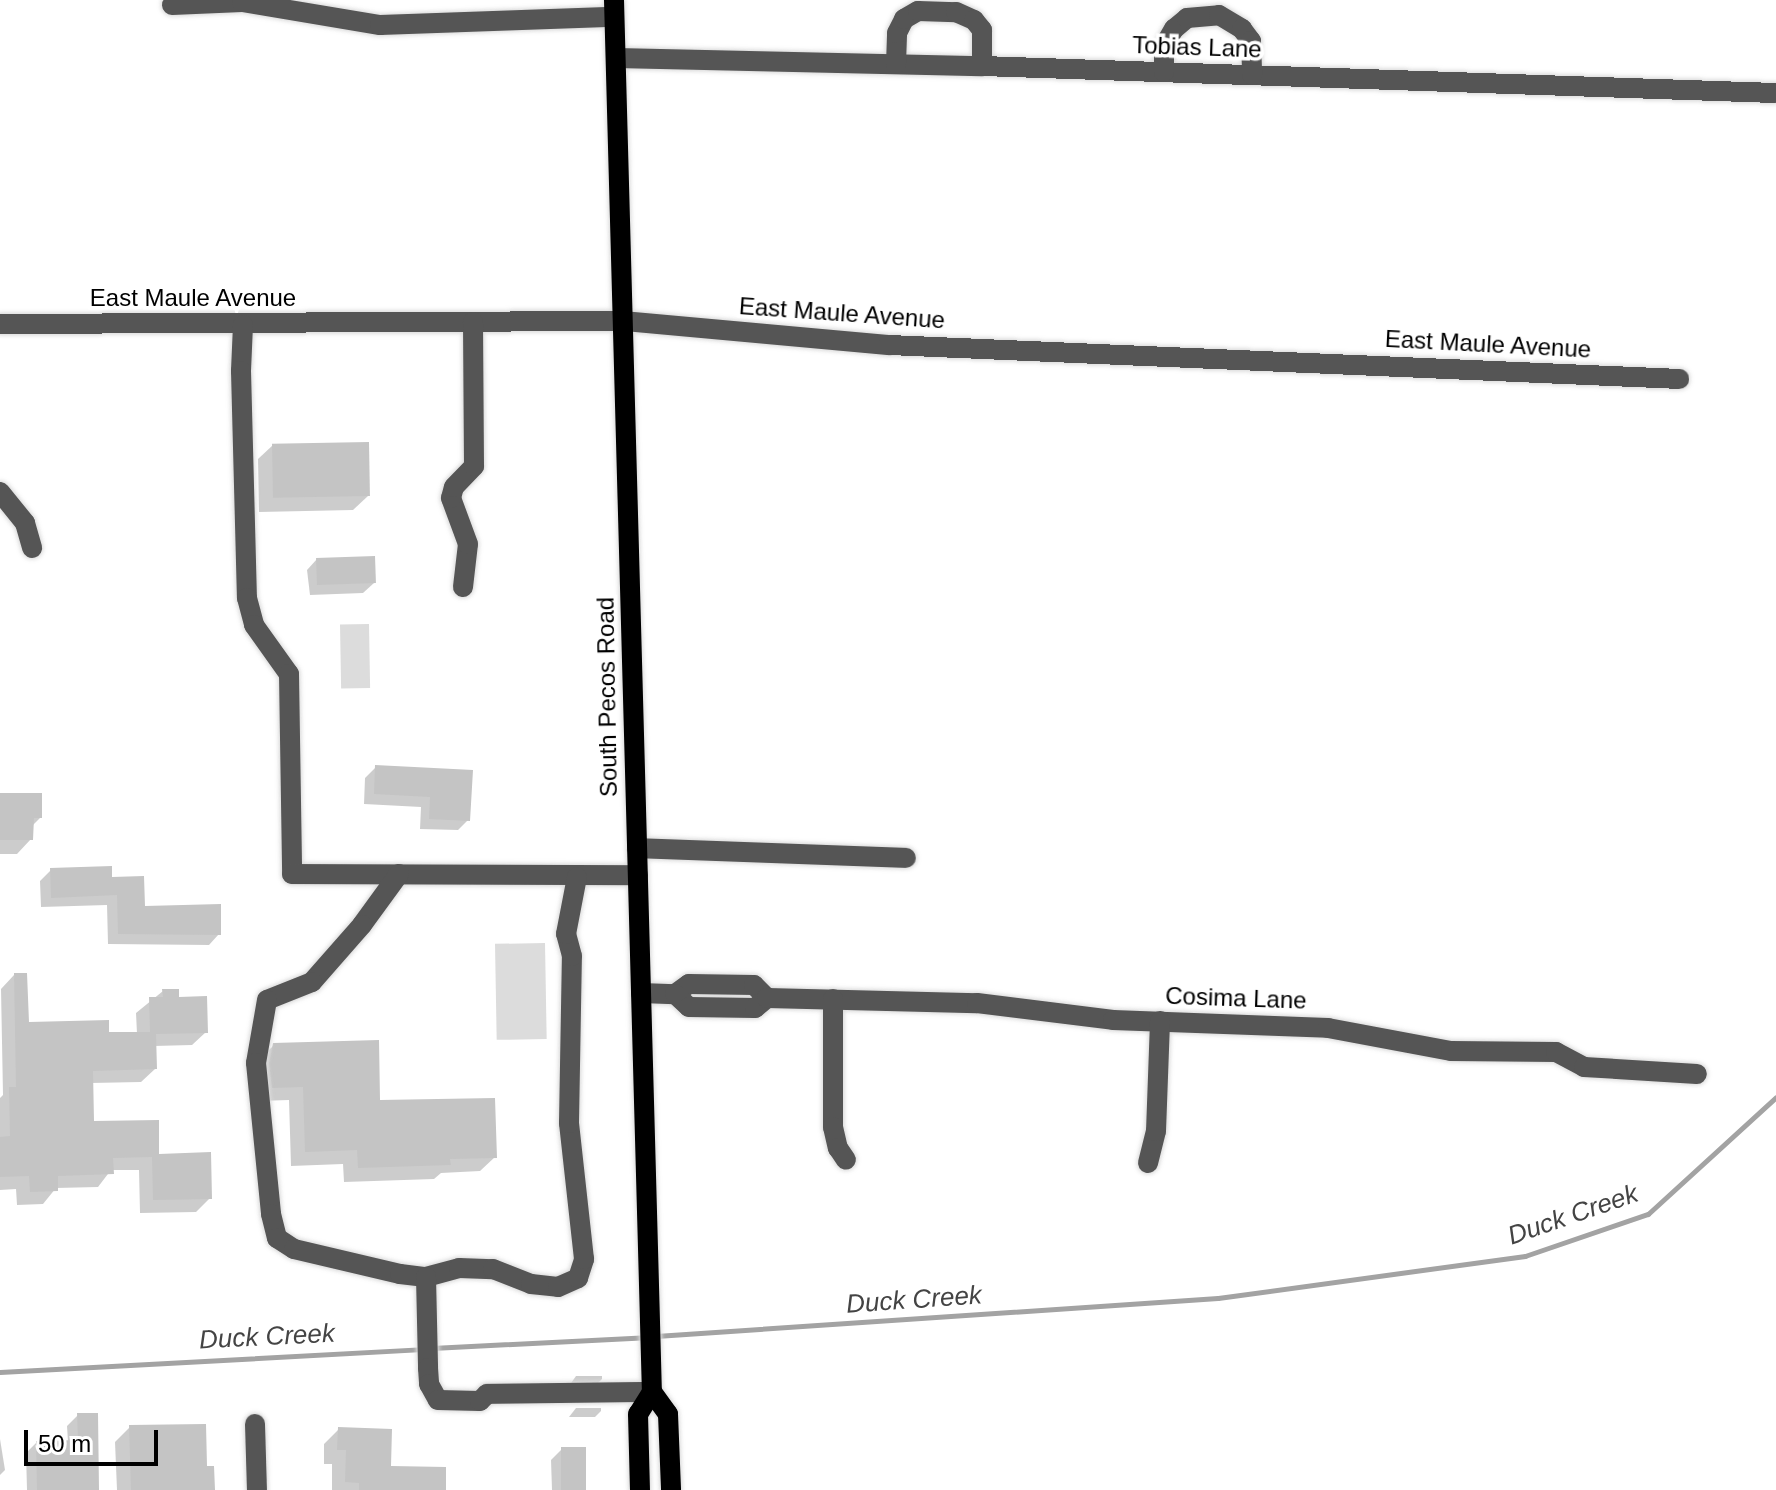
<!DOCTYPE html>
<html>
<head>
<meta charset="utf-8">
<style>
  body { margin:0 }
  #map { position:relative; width:1776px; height:1490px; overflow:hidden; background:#fff; font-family:Arial,sans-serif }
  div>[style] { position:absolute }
  .green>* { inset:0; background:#dcdcdc; transform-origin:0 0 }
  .shadow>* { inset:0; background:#0003 }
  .stream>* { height:5px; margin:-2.5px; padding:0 2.5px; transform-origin:2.5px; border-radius:2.5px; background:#a3a3a3 }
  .building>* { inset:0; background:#c4c4c4; transform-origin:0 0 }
  .roads { filter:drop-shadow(0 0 2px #dbdbdb) drop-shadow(0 0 2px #dbdbdb) }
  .minor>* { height:20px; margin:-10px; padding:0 10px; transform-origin:10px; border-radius:10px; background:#555 }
  .major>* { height:20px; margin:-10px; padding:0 10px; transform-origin:10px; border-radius:10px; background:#000 }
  span { translate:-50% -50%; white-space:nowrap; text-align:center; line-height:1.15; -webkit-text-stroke:7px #fff; paint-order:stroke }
  .street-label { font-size:24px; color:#000 }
  .water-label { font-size:26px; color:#444; font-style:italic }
  .scale { position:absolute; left:24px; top:1430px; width:134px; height:36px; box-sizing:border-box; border:4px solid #000; border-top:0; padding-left:10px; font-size:24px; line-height:28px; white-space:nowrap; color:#000; -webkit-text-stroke:6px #fff; paint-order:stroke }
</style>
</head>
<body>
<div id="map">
  <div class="green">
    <div style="left:369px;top:624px;width:64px;height:29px;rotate:89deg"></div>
    <div style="left:545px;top:943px;width:96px;height:50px;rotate:89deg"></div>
  </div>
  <div class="shadow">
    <div style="clip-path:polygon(273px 445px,368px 496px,353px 510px,259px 512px,258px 459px)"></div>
    <div style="clip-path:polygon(317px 559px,374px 583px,363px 593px,310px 595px,307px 570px)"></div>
    <div style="clip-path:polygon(376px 767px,470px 772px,468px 820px,458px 830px,420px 829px,421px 807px,364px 804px,365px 778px)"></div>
    <div style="clip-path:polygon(0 795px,40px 818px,32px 826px,31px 839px,17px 854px,0 854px)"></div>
    <div style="clip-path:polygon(51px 870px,110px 879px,143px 908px,219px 934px,209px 945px,108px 944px,107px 905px,41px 907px,40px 881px)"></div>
    <div style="clip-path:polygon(14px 975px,27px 1024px,107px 1034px,137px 1034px,136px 1013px,163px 991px,177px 999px,206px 1032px,192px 1045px,154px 1046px,155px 1069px,141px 1082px,91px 1083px,92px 1123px,157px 1156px,210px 1198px,196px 1212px,140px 1213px,139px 1170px,111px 1170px,98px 1187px,56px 1188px,43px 1204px,17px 1205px,16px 1189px,0 1190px,0 1098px,3px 1095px,1px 989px)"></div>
    <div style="clip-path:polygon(274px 1045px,378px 1102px,495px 1157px,480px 1171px,441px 1173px,434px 1179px,344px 1182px,343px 1164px,291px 1166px,289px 1100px,258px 1101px,259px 1060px)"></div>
    <div style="clip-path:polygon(576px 1376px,602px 1376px,602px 1379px,595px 1386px,569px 1386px)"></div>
    <div style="clip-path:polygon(576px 1408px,601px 1408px,601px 1411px,595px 1417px,569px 1417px)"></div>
    <div style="clip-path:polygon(78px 1415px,97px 1490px,27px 1490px,26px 1453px,37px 1442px,68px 1442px,67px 1426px)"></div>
    <div style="clip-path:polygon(130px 1427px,205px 1468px,213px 1490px,117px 1490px,115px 1442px)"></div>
    <div style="clip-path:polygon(338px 1430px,389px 1468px,444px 1490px,332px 1490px,332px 1464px,324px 1464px,324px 1444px)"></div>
    <div style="clip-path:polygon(0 1439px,5px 1470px,0 1475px)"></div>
    <div style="clip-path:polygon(562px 1449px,585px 1490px,552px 1490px,551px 1460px)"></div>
  </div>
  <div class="stream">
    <div style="left:656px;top:1336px;width:563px;rotate:-3.87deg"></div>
    <div style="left:1218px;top:1298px;width:310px;rotate:-7.8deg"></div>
    <div style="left:1525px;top:1256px;width:130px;rotate:-18.9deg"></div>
    <div style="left:1648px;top:1214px;width:173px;rotate:-42.4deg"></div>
    <div style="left:432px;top:1348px;width:214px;rotate:-2.9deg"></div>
    <div style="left:0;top:1372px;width:423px;rotate:-3.1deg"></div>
  </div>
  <div class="building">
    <div style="left:369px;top:442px;width:54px;height:97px;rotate:89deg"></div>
    <div style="left:375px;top:556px;width:27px;height:59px;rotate:88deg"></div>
    <div style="clip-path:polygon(375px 765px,473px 770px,470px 821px,429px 819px,430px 797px,374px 794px)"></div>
    <div style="clip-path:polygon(0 793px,42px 793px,42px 818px,34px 818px,33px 840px,0 840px)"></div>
    <div style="clip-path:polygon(112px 866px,112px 877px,144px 876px,145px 906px,221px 904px,221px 935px,118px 934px,117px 895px,51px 898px,50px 868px)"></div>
    <div style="clip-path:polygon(14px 973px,27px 973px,29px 1022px,109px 1020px,109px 1032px,150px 1032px,149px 997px,163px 997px,162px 989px,179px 989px,179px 997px,207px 996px,208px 1033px,156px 1034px,157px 1069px,93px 1071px,94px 1121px,159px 1120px,159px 1154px,211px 1152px,212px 1199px,153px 1200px,152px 1157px,113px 1158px,114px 1174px,58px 1176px,58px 1191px,30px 1192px,29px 1176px,0 1177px,0 1137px,10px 1136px,9px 1087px,16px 1087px)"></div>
    <div style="clip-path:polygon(379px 1040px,380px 1100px,495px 1098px,497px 1158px,450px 1159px,451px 1165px,358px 1168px,357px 1150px,305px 1152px,303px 1087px,272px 1088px,269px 1063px,273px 1043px)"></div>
    <div style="clip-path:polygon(77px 1413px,98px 1413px,99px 1490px,37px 1490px,36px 1441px,78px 1440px)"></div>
    <div style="clip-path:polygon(206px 1424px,207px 1466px,214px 1466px,215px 1490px,131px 1490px,129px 1425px)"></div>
    <div style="clip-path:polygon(338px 1427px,392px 1429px,391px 1466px,446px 1467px,446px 1490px,359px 1490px,359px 1483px,345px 1482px,346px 1450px,337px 1450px)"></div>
    <div style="left:561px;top:1447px;width:25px;height:43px"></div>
  </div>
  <div class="roads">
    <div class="minor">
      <div style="left:172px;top:5px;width:70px;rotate:-2.5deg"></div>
      <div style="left:242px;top:2px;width:140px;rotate:9.5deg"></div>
      <div style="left:380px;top:25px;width:234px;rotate:-2deg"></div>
      <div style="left:616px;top:58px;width:366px;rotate:1.3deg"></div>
      <div style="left:982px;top:66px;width:794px;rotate:1.95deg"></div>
      <div style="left:896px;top:64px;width:31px;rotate:-88deg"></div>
      <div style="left:897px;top:33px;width:16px;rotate:-63deg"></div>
      <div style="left:904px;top:19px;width:16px;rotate:-30deg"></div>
      <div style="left:918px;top:11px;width:38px;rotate:2deg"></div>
      <div style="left:956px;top:12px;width:20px;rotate:24deg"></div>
      <div style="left:974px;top:20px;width:13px;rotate:51deg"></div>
      <div style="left:982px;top:30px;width:36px;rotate:90deg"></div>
      <div style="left:1164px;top:72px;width:26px;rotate:-90deg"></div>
      <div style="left:1164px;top:46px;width:20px;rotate:-60deg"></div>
      <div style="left:1174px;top:29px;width:17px;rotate:-40deg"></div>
      <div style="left:1187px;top:18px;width:32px;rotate:-5deg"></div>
      <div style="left:1219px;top:15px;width:27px;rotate:31deg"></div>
      <div style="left:1242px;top:29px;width:15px;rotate:53deg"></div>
      <div style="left:1251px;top:41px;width:34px;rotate:88deg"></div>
      <div style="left:0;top:324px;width:624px;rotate:-0.28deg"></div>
      <div style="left:624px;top:321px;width:266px;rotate:5.2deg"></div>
      <div style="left:889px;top:345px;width:791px;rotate:2.46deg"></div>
      <div style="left:243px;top:325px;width:46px;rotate:92.5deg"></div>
      <div style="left:241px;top:371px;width:227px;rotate:88.5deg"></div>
      <div style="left:247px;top:598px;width:28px;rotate:75deg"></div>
      <div style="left:254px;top:625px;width:60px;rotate:54.5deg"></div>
      <div style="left:289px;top:674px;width:200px;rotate:89.1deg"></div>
      <div style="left:292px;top:874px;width:346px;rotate:0.2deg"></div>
      <div style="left:0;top:492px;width:40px;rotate:51deg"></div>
      <div style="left:25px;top:523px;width:26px;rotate:74deg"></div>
      <div style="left:463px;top:587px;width:43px;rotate:-83.4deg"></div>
      <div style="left:468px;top:544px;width:49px;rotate:-110.3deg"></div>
      <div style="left:451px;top:498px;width:11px;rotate:-75deg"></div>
      <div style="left:454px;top:487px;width:29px;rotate:-46deg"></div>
      <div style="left:474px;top:466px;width:144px;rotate:-90.4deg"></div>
      <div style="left:637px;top:848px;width:269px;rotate:2.1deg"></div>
      <div style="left:399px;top:874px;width:63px;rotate:126deg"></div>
      <div style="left:362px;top:925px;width:76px;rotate:131.3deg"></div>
      <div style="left:312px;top:982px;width:48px;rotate:158.2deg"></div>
      <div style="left:267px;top:1000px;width:64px;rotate:99.9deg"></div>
      <div style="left:256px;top:1063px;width:152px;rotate:84.3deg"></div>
      <div style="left:271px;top:1214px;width:25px;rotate:76deg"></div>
      <div style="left:277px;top:1238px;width:20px;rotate:33deg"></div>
      <div style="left:294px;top:1249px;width:109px;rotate:13.3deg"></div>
      <div style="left:400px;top:1274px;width:26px;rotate:7deg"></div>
      <div style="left:426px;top:1277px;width:34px;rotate:-15deg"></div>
      <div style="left:459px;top:1268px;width:34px;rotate:2deg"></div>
      <div style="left:493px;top:1269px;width:41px;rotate:21.5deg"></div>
      <div style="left:531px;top:1284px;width:27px;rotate:6deg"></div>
      <div style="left:558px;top:1287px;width:22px;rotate:-24deg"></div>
      <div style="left:578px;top:1278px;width:20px;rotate:-72deg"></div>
      <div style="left:584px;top:1259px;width:137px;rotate:-96.3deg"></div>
      <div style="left:569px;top:1123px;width:167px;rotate:-89deg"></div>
      <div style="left:572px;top:956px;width:23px;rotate:-105deg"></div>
      <div style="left:566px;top:934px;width:58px;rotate:-79.1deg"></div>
      <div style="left:641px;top:993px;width:34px;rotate:2deg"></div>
      <div style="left:675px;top:994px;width:17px;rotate:-36deg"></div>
      <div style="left:689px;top:984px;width:65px;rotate:0.9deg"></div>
      <div style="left:754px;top:985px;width:18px;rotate:45deg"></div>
      <div style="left:675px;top:994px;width:19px;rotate:43deg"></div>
      <div style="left:689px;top:1007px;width:66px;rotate:0.9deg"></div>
      <div style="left:755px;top:1008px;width:16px;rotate:-40deg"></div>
      <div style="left:767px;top:998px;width:210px;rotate:1.4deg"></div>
      <div style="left:977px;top:1003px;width:137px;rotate:7.1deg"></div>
      <div style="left:1113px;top:1020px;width:215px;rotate:2.1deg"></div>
      <div style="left:1328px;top:1028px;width:125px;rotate:10.6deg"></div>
      <div style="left:1451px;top:1051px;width:105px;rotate:0.5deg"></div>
      <div style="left:1556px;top:1052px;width:32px;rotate:28deg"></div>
      <div style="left:1584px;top:1067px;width:113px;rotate:3.5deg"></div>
      <div style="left:833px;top:999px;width:128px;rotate:90deg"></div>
      <div style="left:833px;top:1127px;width:22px;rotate:77deg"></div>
      <div style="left:838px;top:1148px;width:14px;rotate:56deg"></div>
      <div style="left:1148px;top:1163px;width:33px;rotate:-76deg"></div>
      <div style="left:1156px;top:1131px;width:110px;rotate:-87.9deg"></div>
      <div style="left:426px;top:1277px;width:91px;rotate:88.7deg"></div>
      <div style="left:428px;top:1368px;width:16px;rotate:86deg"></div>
      <div style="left:429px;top:1384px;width:18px;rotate:61deg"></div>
      <div style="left:438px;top:1400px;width:42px;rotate:1.4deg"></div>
      <div style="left:480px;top:1401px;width:10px;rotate:-45deg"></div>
      <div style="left:487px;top:1394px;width:165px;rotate:-0.7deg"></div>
      <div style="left:255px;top:1424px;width:66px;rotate:88.3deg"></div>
    </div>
    <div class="major">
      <div style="left:614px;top:0;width:1393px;rotate:88.44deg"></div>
      <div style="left:652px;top:1392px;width:26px;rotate:122deg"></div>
      <div style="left:638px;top:1414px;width:76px;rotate:88.5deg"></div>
      <div style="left:652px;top:1392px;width:27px;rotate:54deg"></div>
      <div style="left:668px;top:1414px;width:76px;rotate:87.7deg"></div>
    </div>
  </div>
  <div class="street-label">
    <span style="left:1197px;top:47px;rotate:2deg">Tobias Lane</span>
    <span style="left:193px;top:298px">East Maule Avenue</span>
    <span style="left:842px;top:313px;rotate:4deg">East Maule Avenue</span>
    <span style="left:1488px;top:344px;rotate:3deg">East Maule Avenue</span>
    <span style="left:607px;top:697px;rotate:-91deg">South Pecos Road</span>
    <span style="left:1236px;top:998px;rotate:2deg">Cosima Lane</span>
  </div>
  <div class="water-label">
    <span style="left:1573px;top:1215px;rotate:-19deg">Duck Creek</span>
    <span style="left:914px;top:1300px;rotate:-4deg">Duck Creek</span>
    <span style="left:267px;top:1337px;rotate:-3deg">Duck Creek</span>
  </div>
  <div class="scale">50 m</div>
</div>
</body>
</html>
